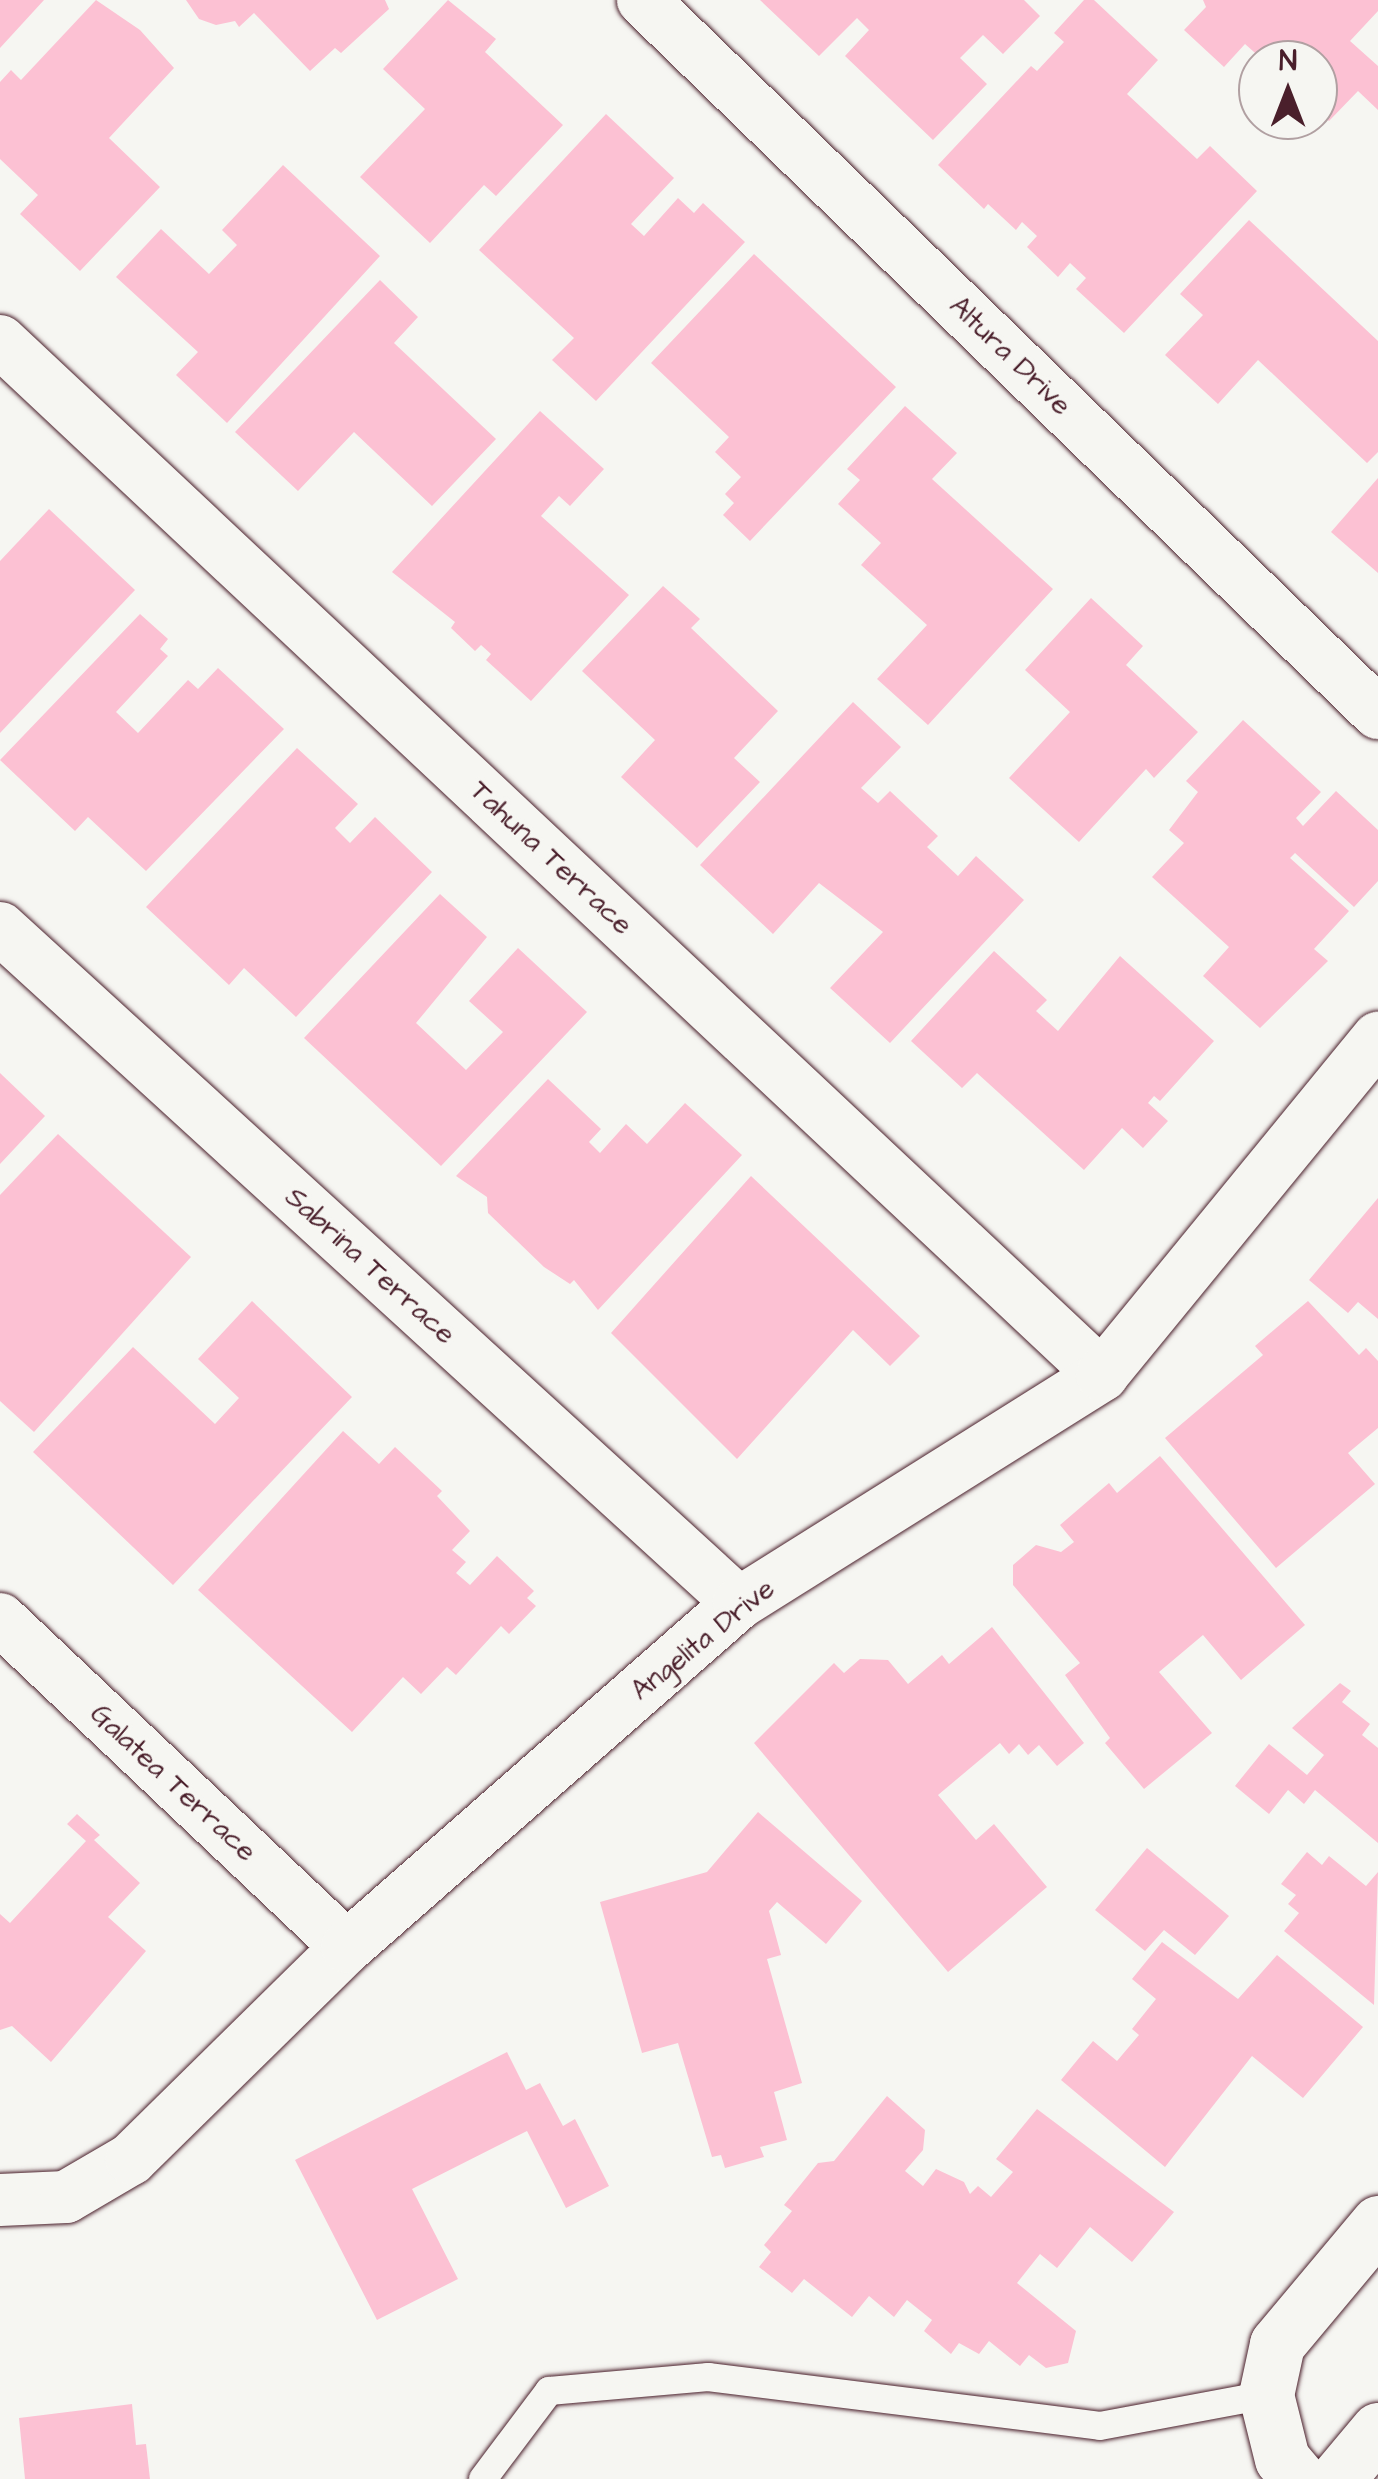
<!DOCTYPE html>
<html>
<head>
<meta charset="utf-8">
<style>
  body { margin:0 }
  #map { position:relative; width:1378px; height:2479px; overflow:hidden; background:#f6f6f2; font-family:"Architects Daughter",sans-serif }
  div>[style] { position:absolute }
  .building>* { inset:0; background:#fcc1d3 }
  .roads { filter:drop-shadow(0 0 2px #4a1f2b) drop-shadow(0 0 2px #4a1f2b) }
  .service>* { height:28px; margin:-14px; padding:0 14px; transform-origin:14px; border-radius:14px; background:#f6f6f2 }
  .minor>* { height:52px; margin:-26px; padding:0 26px; transform-origin:26px; border-radius:26px; background:#f6f6f2 }
  .tertiary>* { height:55px; margin:-27.5px; padding:0 27.5px; transform-origin:27.5px; border-radius:27.5px; background:#f6f6f2 }
  span { translate:-50% -50%; white-space:nowrap; text-align:center; line-height:1.15; -webkit-text-stroke:8px #f6f6f2; paint-order:stroke }
  .street-label { font-size:28px; color:#4a1f2b }
  .north { position:absolute; left:1238px; top:40px; width:100px; height:100px; box-sizing:border-box; background:#f6f6f2; border:2px solid #b1a0a2; border-radius:50%; rotate:0deg; font-size:28px; font-weight:700; line-height:40px; text-align:center; color:#4a1f2b }
  .north::after { content:''; display:block; margin:auto; width:35px; height:45px; background:#4a1f2b; clip-path:polygon(50% 0,100% 100%,50% 72%,0 100%) }
</style>
</head>
<body>
<div id="map">
  <div class="building">
    <div style="clip-path:polygon(0 0,44px 0,0 48px)"></div>
    <div style="clip-path:polygon(96px 0,140px 30px,174px 68px,109px 138px,160px 187px,80px 271px,20px 214px,38px 195px,0 159px,0 82px,11px 70px,21px 80px)"></div>
    <div style="clip-path:polygon(186px 0,385px 0,389px 9px,341px 53px,335px 48px,310px 71px,254px 13px,239px 27px,235px 21px,216px 25px,199px 19px)"></div>
    <div style="clip-path:polygon(448px 0,496px 39px,485px 52px,563px 125px,496px 196px,484px 185px,430px 243px,360px 177px,425px 109px,383px 69px)"></div>
    <div style="clip-path:polygon(760px 0,1024px 0,1040px 16px,1003px 54px,983px 35px,960px 58px,987px 84px,933px 140px,845px 56px,869px 30px,857px 18px,819px 56px)"></div>
    <div style="clip-path:polygon(1084px 0,1094px 0,1158px 60px,1127px 94px,1197px 159px,1210px 146px,1257px 191px,1124px 333px,1076px 289px,1086px 278px,1070px 263px,1058px 277px,1027px 247px,1037px 236px,1022px 222px,1016px 230px,988px 204px,984px 209px,938px 165px,1031px 66px,1037px 71px,1064px 42px,1054px 33px)"></div>
    <div style="clip-path:polygon(1203px 0,1378px 0,1378px 11px,1350px 41px,1378px 66px,1378px 110px,1358px 91px,1329px 121px,1318px 111px,1318px 60px,1263px 60px,1245px 44px,1224px 67px,1184px 30px,1206px 7px)"></div>
    <div style="clip-path:polygon(606px 114px,674px 178px,631px 224px,644px 236px,678px 198px,694px 213px,703px 203px,745px 242px,596px 401px,552px 360px,574px 338px,479px 250px)"></div>
    <div style="clip-path:polygon(283px 165px,380px 256px,227px 423px,176px 375px,198px 352px,116px 277px,161px 229px,209px 274px,237px 245px,222px 230px)"></div>
    <div style="clip-path:polygon(1249px 220px,1378px 341px,1378px 452px,1367px 463px,1258px 360px,1218px 404px,1165px 355px,1203px 315px,1180px 294px)"></div>
    <div style="clip-path:polygon(754px 254px,896px 387px,750px 541px,723px 515px,734px 503px,725px 494px,741px 477px,715px 452px,729px 437px,651px 363px)"></div>
    <div style="clip-path:polygon(380px 280px,418px 317px,394px 343px,496px 439px,432px 506px,354px 432px,298px 491px,235px 432px)"></div>
    <div style="clip-path:polygon(905px 406px,957px 453px,932px 479px,1053px 589px,928px 725px,877px 679px,927px 625px,861px 565px,881px 543px,838px 504px,860px 480px,847px 469px)"></div>
    <div style="clip-path:polygon(540px 411px,604px 469px,570px 506px,559px 496px,541px 516px,629px 595px,531px 701px,486px 660px,491px 654px,481px 645px,475px 651px,451px 628px,455px 622px,392px 572px)"></div>
    <div style="clip-path:polygon(1378px 478px,1378px 573px,1331px 532px)"></div>
    <div style="clip-path:polygon(49px 509px,135px 590px,0 733px,0 561px)"></div>
    <div style="clip-path:polygon(663px 586px,700px 619px,691px 628px,778px 711px,734px 758px,760px 782px,697px 848px,621px 777px,655px 740px,582px 671px)"></div>
    <div style="clip-path:polygon(1091px 598px,1143px 646px,1126px 665px,1198px 732px,1154px 778px,1146px 769px,1079px 842px,1009px 778px,1070px 712px,1025px 670px)"></div>
    <div style="clip-path:polygon(140px 614px,168px 639px,160px 649px,168px 656px,116px 712px,138px 733px,188px 680px,198px 689px,218px 668px,284px 729px,146px 871px,88px 817px,75px 831px,0 760px)"></div>
    <div style="clip-path:polygon(853px 702px,901px 747px,861px 788px,878px 803px,890px 791px,938px 836px,927px 847px,958px 876px,976px 856px,1024px 900px,890px 1043px,830px 988px,883px 932px,819px 883px,773px 934px,700px 865px)"></div>
    <div style="clip-path:polygon(1243px 720px,1321px 792px,1296px 818px,1303px 826px,1336px 791px,1378px 830px,1378px 881px,1354px 907px,1295px 853px,1290px 858px,1349px 911px,1314px 949px,1328px 961px,1260px 1028px,1203px 976px,1229px 947px,1152px 877px,1184px 843px,1169px 830px,1198px 792px,1186px 781px)"></div>
    <div style="clip-path:polygon(297px 748px,358px 804px,335px 828px,350px 843px,375px 817px,432px 872px,296px 1017px,244px 968px,229px 985px,146px 907px)"></div>
    <div style="clip-path:polygon(440px 894px,487px 937px,416px 1023px,466px 1070px,503px 1032px,469px 1001px,518px 948px,587px 1012px,441px 1166px,304px 1038px)"></div>
    <div style="clip-path:polygon(994px 951px,1047px 1000px,1036px 1011px,1058px 1031px,1120px 956px,1214px 1041px,1160px 1101px,1154px 1096px,1148px 1103px,1168px 1121px,1143px 1148px,1122px 1128px,1084px 1170px,977px 1073px,962px 1088px,911px 1041px)"></div>
    <div style="clip-path:polygon(0 1073px,45px 1116px,0 1164px)"></div>
    <div style="clip-path:polygon(548px 1079px,601px 1129px,589px 1142px,600px 1153px,626px 1124px,647px 1144px,685px 1103px,742px 1155px,598px 1310px,574px 1280px,570px 1284px,544px 1267px,488px 1213px,487px 1197px,456px 1176px)"></div>
    <div style="clip-path:polygon(58px 1134px,191px 1257px,34px 1432px,0 1401px,0 1195px)"></div>
    <div style="clip-path:polygon(751px 1176px,920px 1336px,890px 1366px,853px 1330px,737px 1459px,611px 1333px)"></div>
    <div style="clip-path:polygon(1378px 1198px,1378px 1319px,1358px 1302px,1348px 1313px,1309px 1280px)"></div>
    <div style="clip-path:polygon(252px 1301px,352px 1397px,173px 1585px,33px 1452px,133px 1347px,215px 1424px,239px 1398px,198px 1359px)"></div>
    <div style="clip-path:polygon(1308px 1301px,1359px 1355px,1366px 1348px,1378px 1361px,1378px 1428px,1348px 1453px,1375px 1484px,1276px 1568px,1165px 1438px,1263px 1355px,1255px 1346px)"></div>
    <div style="clip-path:polygon(343px 1431px,379px 1464px,395px 1447px,442px 1491px,437px 1496px,470px 1531px,452px 1550px,466px 1562px,456px 1573px,470px 1585px,497px 1556px,534px 1591px,527px 1598px,536px 1606px,509px 1634px,501px 1626px,456px 1675px,447px 1667px,421px 1694px,403px 1677px,352px 1732px,198px 1590px)"></div>
    <div style="clip-path:polygon(1160px 1456px,1305px 1625px,1241px 1680px,1203px 1635px,1159px 1672px,1212px 1733px,1144px 1789px,1105px 1743px,1110px 1738px,1065px 1675px,1080px 1663px,1013px 1585px,1013px 1565px,1036px 1545px,1061px 1552px,1074px 1542px,1060px 1525px,1109px 1483px,1117px 1493px)"></div>
    <div style="clip-path:polygon(992px 1627px,1084px 1743px,1057px 1766px,1039px 1745px,1028px 1755px,1019px 1744px,1009px 1754px,1000px 1743px,938px 1795px,976px 1840px,994px 1824px,1047px 1887px,948px 1972px,754px 1743px,834px 1663px,844px 1673px,860px 1659px,888px 1660px,908px 1684px,942px 1655px,949px 1664px)"></div>
    <div style="clip-path:polygon(1340px 1683px,1351px 1691px,1342px 1702px,1370px 1724px,1362px 1735px,1378px 1748px,1378px 1843px,1315px 1790px,1304px 1804px,1288px 1790px,1269px 1814px,1235px 1786px,1269px 1744px,1307px 1775px,1324px 1755px,1292px 1728px)"></div>
    <div style="clip-path:polygon(758px 1812px,862px 1901px,826px 1944px,777px 1902px,769px 1911px,781px 1955px,767px 1959px,802px 2083px,774px 2092px,787px 2140px,760px 2147px,764px 2157px,725px 2168px,721px 2155px,712px 2157px,678px 2043px,642px 2053px,600px 1902px,707px 1872px)"></div>
    <div style="clip-path:polygon(77px 1814px,100px 1835px,94px 1840px,140px 1883px,108px 1917px,146px 1951px,51px 2062px,12px 2026px,0 2030px,0 1914px,10px 1923px,86px 1841px,67px 1824px)"></div>
    <div style="clip-path:polygon(1147px 1848px,1229px 1916px,1195px 1955px,1164px 1930px,1145px 1951px,1095px 1910px)"></div>
    <div style="clip-path:polygon(1307px 1852px,1322px 1865px,1329px 1856px,1366px 1886px,1378px 1872px,1374px 2005px,1284px 1931px,1299px 1913px,1288px 1904px,1296px 1895px,1281px 1884px)"></div>
    <div style="clip-path:polygon(1162px 1942px,1238px 1999px,1277px 1955px,1363px 2027px,1303px 2098px,1252px 2056px,1165px 2167px,1061px 2080px,1093px 2041px,1117px 2061px,1139px 2035px,1132px 2029px,1156px 1999px,1132px 1979px)"></div>
    <div style="clip-path:polygon(507px 2052px,526px 2090px,540px 2083px,563px 2126px,575px 2119px,609px 2186px,566px 2208px,527px 2131px,412px 2189px,458px 2279px,377px 2320px,295px 2160px)"></div>
    <div style="clip-path:polygon(887px 2096px,925px 2130px,923px 2150px,905px 2171px,923px 2186px,936px 2169px,964px 2182px,970px 2194px,978px 2186px,991px 2197px,1013px 2172px,996px 2159px,1037px 2109px,1174px 2212px,1132px 2262px,1090px 2227px,1057px 2268px,1040px 2254px,1017px 2283px,1076px 2331px,1068px 2363px,1046px 2368px,1029px 2355px,1020px 2366px,989px 2341px,979px 2354px,959px 2343px,951px 2354px,924px 2331px,932px 2320px,907px 2300px,894px 2317px,869px 2296px,852px 2317px,804px 2279px,792px 2293px,759px 2267px,771px 2252px,764px 2245px,792px 2211px,784px 2205px,818px 2163px,834px 2161px)"></div>
    <div style="clip-path:polygon(132px 2404px,136px 2445px,146px 2444px,150px 2479px,25px 2479px,19px 2418px)"></div>
  </div>
  <div class="roads">
    <div class="service">
      <div style="left:483px;top:2479px;width:110px;rotate:-53.1deg"></div>
      <div style="left:549px;top:2391px;width:160px;rotate:-5deg"></div>
      <div style="left:708px;top:2377px;width:395px;rotate:7.1deg"></div>
      <div style="left:1100px;top:2426px;width:169px;rotate:-10.6deg"></div>
    </div>
    <div class="minor">
      <div style="left:643px;top:0;width:1024px;rotate:44.13deg"></div>
      <div style="left:0;top:341px;width:1511px;rotate:43.18deg"></div>
      <div style="left:0;top:928px;width:1001px;rotate:42.41deg"></div>
      <div style="left:0;top:1619px;width:477px;rotate:43.4deg"></div>
      <div style="left:0;top:2200px;width:66px;rotate:-2.6deg"></div>
      <div style="left:66px;top:2197px;width:75px;rotate:-30.3deg"></div>
      <div style="left:131px;top:2159px;width:303px;rotate:-44.5deg"></div>
      <div style="left:347px;top:1947px;width:522px;rotate:-41.27deg"></div>
      <div style="left:739px;top:1603px;width:429px;rotate:-32.1deg"></div>
      <div style="left:1102px;top:1375px;width:436px;rotate:-50.7deg"></div>
    </div>
    <div class="tertiary">
      <div style="left:1299px;top:2479px;width:26px;rotate:-130deg"></div>
      <div style="left:1282px;top:2459px;width:66px;rotate:-104deg"></div>
      <div style="left:1266px;top:2395px;width:52px;rotate:-77.8deg"></div>
      <div style="left:1277px;top:2344px;width:158px;rotate:-50.1deg"></div>
      <div style="left:1337px;top:2479px;width:64px;rotate:-50.1deg"></div>
    </div>
  </div>
  <div class="street-label">
    <span style="left:1010px;top:356px;rotate:44deg">Altura Drive</span>
    <span style="left:551px;top:858px;rotate:43deg">Tahuna Terrace</span>
    <span style="left:370px;top:1266px;rotate:42deg">Sabrina Terrace</span>
    <span style="left:703px;top:1640px;rotate:-39deg">Angelita Drive</span>
    <span style="left:173px;top:1783px;rotate:43deg">Galatea Terrace</span>
  </div>
  <div class="north">N</div>
</div>
</body>
</html>
